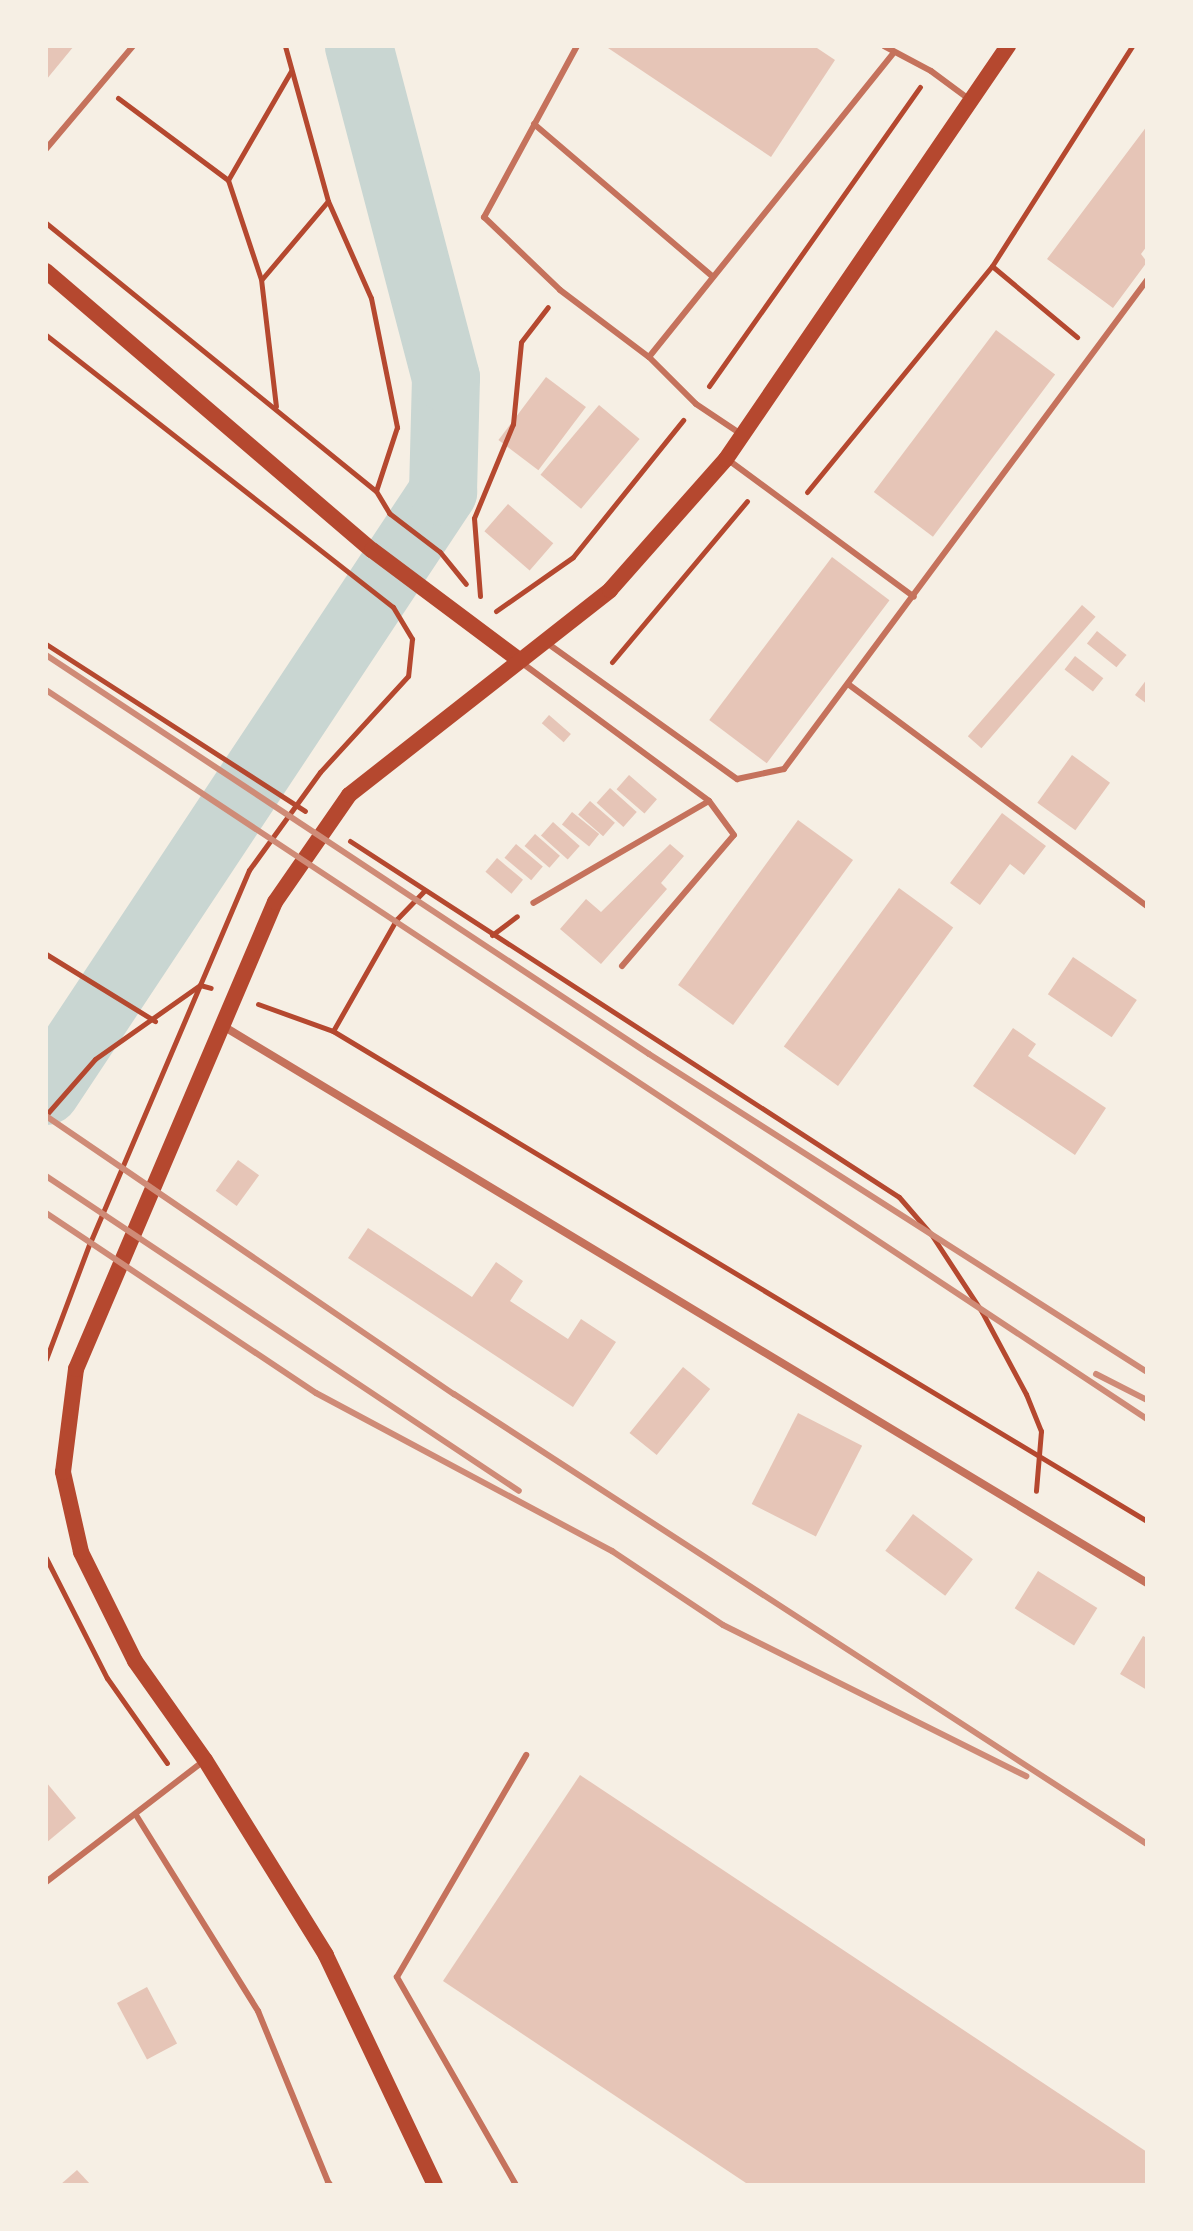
<!DOCTYPE html>
<html>
<head>
<meta charset="utf-8">
<style>
  body { margin:0 }
  #map { position:relative; width:1193px; height:2231px; overflow:hidden; background:#f6efe4; font-family:Helvetica,sans-serif }
  div>[style] { position:absolute }
  .river>* { height:68px; margin:-34px; padding:0 34px; transform-origin:34px; border-radius:34px; background:#c9d6d2 }
  .building>* { inset:0; background:#e6c5b7; transform-origin:0 0 }
  .path>* { height:5px; margin:-2.5px; padding:0 2.5px; transform-origin:2.5px; border-radius:2.5px; background:#b5482f }
  .service>* { height:6px; margin:-3px; padding:0 3px; transform-origin:3px; border-radius:3px; background:#c5725c }
  .minor>* { height:8px; margin:-4px; padding:0 4px; transform-origin:4px; border-radius:4px; background:#c5725c }
  .secondary>* { height:16px; margin:-8px; padding:0 8px; transform-origin:8px; border-radius:8px; background:#b5482f }
  .rail>* { height:6px; margin:-3px; padding:0 3px; transform-origin:3px; border-radius:3px; background:#cf8b77 }
  span { translate:-50% -50%; white-space:nowrap; text-align:center; line-height:1.15; -webkit-text-stroke:8px #f6efe4; paint-order:stroke }
  .frame { position:absolute; inset:0; border:48px solid #f6efe4; pointer-events:none }
</style>
</head>
<body>
<div id="map">
  <div class="river">
    <div style="left:46px;top:1091px;width:719px;rotate:-56.46deg"></div>
    <div style="left:443px;top:492px;width:114px;rotate:-88.5deg"></div>
    <div style="left:446px;top:378px;width:343px;rotate:-104.7deg"></div>
  </div>
  <div class="building">
    <div style="clip-path:polygon(46px 46px,74px 46px,46px 80px)"></div>
    <div style="clip-path:polygon(605px 46px,814px 46px,835px 60px,771px 157px)"></div>
    <div style="clip-path:polygon(1147px 126px,1147px 246px,1141px 254px,1147px 262px,1113px 308px,1047px 259px)"></div>
    <div style="left:996px;top:330px;width:74px;height:203px;rotate:37deg"></div>
    <div style="left:546px;top:377px;width:50px;height:79px;rotate:37deg"></div>
    <div style="left:599px;top:405px;width:53px;height:91px;rotate:40deg"></div>
    <div style="left:508px;top:504px;width:60px;height:36px;rotate:41deg"></div>
    <div style="left:832px;top:557px;width:72px;height:204px;rotate:37deg"></div>
    <div style="left:1082px;top:605px;width:18px;height:174px;rotate:41deg"></div>
    <div style="left:1097px;top:631px;width:38px;height:16px;rotate:39deg"></div>
    <div style="left:1075px;top:656px;width:36px;height:17px;rotate:38deg"></div>
    <div style="clip-path:polygon(1147px 679px,1147px 704px,1135px 695px)"></div>
    <div style="left:549px;top:715px;width:29px;height:11px;rotate:41deg"></div>
    <div style="left:1072px;top:755px;width:47px;height:59px;rotate:36deg"></div>
    <div style="left:629px;top:775px;width:37px;height:19px;rotate:41deg"></div>
    <div style="left:610px;top:788px;width:36px;height:20px;rotate:42deg"></div>
    <div style="left:590px;top:801px;width:33px;height:18px;rotate:41deg"></div>
    <div style="left:572px;top:812px;width:35px;height:16px;rotate:39deg"></div>
    <div style="clip-path:polygon(1002px 813px,1046px 846px,1024px 875px,1010px 864px,980px 905px,950px 883px)"></div>
    <div style="left:798px;top:820px;width:68px;height:204px;rotate:36deg"></div>
    <div style="left:553px;top:822px;width:36px;height:18px;rotate:42deg"></div>
    <div style="left:535px;top:834px;width:33px;height:16px;rotate:41deg"></div>
    <div style="left:516px;top:844px;width:35px;height:18px;rotate:40deg"></div>
    <div style="clip-path:polygon(670px 844px,684px 856px,661px 883px,667px 889px,601px 964px,560px 929px,586px 899px,601px 912px)"></div>
    <div style="left:497px;top:858px;width:34px;height:18px;rotate:40deg"></div>
    <div style="left:899px;top:888px;width:67px;height:196px;rotate:36deg"></div>
    <div style="left:1073px;top:957px;width:77px;height:45px;rotate:34deg"></div>
    <div style="clip-path:polygon(1013px 1028px,1036px 1044px,1028px 1056px,1106px 1108px,1075px 1155px,973px 1086px)"></div>
    <div style="left:238px;top:1160px;width:26px;height:38px;rotate:36deg"></div>
    <div style="clip-path:polygon(368px 1228px,472px 1297px,496px 1262px,523px 1281px,510px 1301px,568px 1339px,581px 1319px,616px 1342px,573px 1407px,348px 1258px)"></div>
    <div style="left:683px;top:1367px;width:35px;height:85px;rotate:39deg"></div>
    <div style="left:798px;top:1413px;width:72px;height:102px;rotate:27deg"></div>
    <div style="left:913px;top:1514px;width:75px;height:46px;rotate:37deg"></div>
    <div style="left:1038px;top:1571px;width:70px;height:44px;rotate:32deg"></div>
    <div style="clip-path:polygon(1143px 1636px,1147px 1638px,1147px 1690px,1120px 1674px)"></div>
    <div style="clip-path:polygon(580px 1775px,1147px 2152px,1147px 2185px,749px 2185px,443px 1981px)"></div>
    <div style="clip-path:polygon(46px 1782px,76px 1818px,46px 1843px)"></div>
    <div style="left:147px;top:1987px;width:64px;height:34px;rotate:62deg"></div>
    <div style="clip-path:polygon(77px 2170px,91px 2185px,60px 2185px)"></div>
  </div>
  <div class="path">
    <div style="left:285px;top:46px;width:161px;rotate:74.5deg"></div>
    <div style="left:328px;top:201px;width:106px;rotate:66.1deg"></div>
    <div style="left:371px;top:298px;width:132px;rotate:78.6deg"></div>
    <div style="left:397px;top:427px;width:67px;rotate:108.2deg"></div>
    <div style="left:118px;top:98px;width:137px;rotate:36.7deg"></div>
    <div style="left:228px;top:180px;width:104px;rotate:71.6deg"></div>
    <div style="left:261px;top:279px;width:128px;rotate:83.3deg"></div>
    <div style="left:228px;top:180px;width:126px;rotate:-60deg"></div>
    <div style="left:46px;top:223px;width:425px;rotate:39.1deg"></div>
    <div style="left:376px;top:491px;width:26px;rotate:59deg"></div>
    <div style="left:389px;top:513px;width:64px;rotate:37.4deg"></div>
    <div style="left:440px;top:552px;width:41px;rotate:50.9deg"></div>
    <div style="left:992px;top:266px;width:111px;rotate:39.9deg"></div>
    <div style="left:262px;top:279px;width:102px;rotate:-49.8deg"></div>
    <div style="left:46px;top:335px;width:441px;rotate:38.1deg"></div>
    <div style="left:393px;top:607px;width:37px;rotate:59deg"></div>
    <div style="left:412px;top:639px;width:37px;rotate:96deg"></div>
    <div style="left:408px;top:676px;width:130px;rotate:132.5deg"></div>
    <div style="left:320px;top:772px;width:121px;rotate:125.9deg"></div>
    <div style="left:249px;top:870px;width:405px;rotate:113.1deg"></div>
    <div style="left:90px;top:1242px;width:125px;rotate:110.6deg"></div>
    <div style="left:709px;top:386px;width:366px;rotate:-54.8deg"></div>
    <div style="left:807px;top:492px;width:292px;rotate:-50.7deg"></div>
    <div style="left:992px;top:266px;width:261px;rotate:-57.5deg"></div>
    <div style="left:480px;top:596px;width:78px;rotate:-94.4deg"></div>
    <div style="left:474px;top:518px;width:102px;rotate:-67.5deg"></div>
    <div style="left:513px;top:424px;width:82px;rotate:-84.4deg"></div>
    <div style="left:521px;top:342px;width:44px;rotate:-52.4deg"></div>
    <div style="left:496px;top:611px;width:94px;rotate:-35deg"></div>
    <div style="left:573px;top:557px;width:176px;rotate:-51.2deg"></div>
    <div style="left:46px;top:644px;width:308px;rotate:32.8deg"></div>
    <div style="left:612px;top:662px;width:210px;rotate:-50deg"></div>
    <div style="left:350px;top:841px;width:654px;rotate:32.96deg"></div>
    <div style="left:899px;top:1197px;width:49px;rotate:49.1deg"></div>
    <div style="left:931px;top:1234px;width:93px;rotate:56.8deg"></div>
    <div style="left:982px;top:1312px;width:93px;rotate:61.8deg"></div>
    <div style="left:1026px;top:1394px;width:40px;rotate:68deg"></div>
    <div style="left:1041px;top:1431px;width:60px;rotate:94.8deg"></div>
    <div style="left:492px;top:935px;width:31px;rotate:-37deg"></div>
    <div style="left:46px;top:954px;width:128px;rotate:31.6deg"></div>
    <div style="left:258px;top:1004px;width:80px;rotate:19.8deg"></div>
    <div style="left:333px;top:1031px;width:950px;rotate:31.05deg"></div>
    <div style="left:333px;top:1031px;width:128px;rotate:-60.4deg"></div>
    <div style="left:396px;top:920px;width:40px;rotate:-46deg"></div>
    <div style="left:46px;top:1115px;width:74px;rotate:-48.8deg"></div>
    <div style="left:95px;top:1059px;width:128px;rotate:-35.2deg"></div>
    <div style="left:200px;top:985px;width:11px;rotate:15deg"></div>
    <div style="left:46px;top:1558px;width:135px;rotate:63.1deg"></div>
    <div style="left:107px;top:1678px;width:104px;rotate:54.8deg"></div>
  </div>
  <div class="service">
    <div style="left:577px;top:46px;width:195px;rotate:118.5deg"></div>
    <div style="left:484px;top:217px;width:105px;rotate:43.8deg"></div>
    <div style="left:560px;top:290px;width:111px;rotate:37deg"></div>
    <div style="left:649px;top:357px;width:66px;rotate:45deg"></div>
    <div style="left:696px;top:404px;width:54px;rotate:33.7deg"></div>
    <div style="left:884px;top:46px;width:53px;rotate:28deg"></div>
    <div style="left:931px;top:71px;width:49px;rotate:36.6deg"></div>
    <div style="left:534px;top:124px;width:235px;rotate:40.5deg"></div>
    <div style="left:46px;top:149px;width:135px;rotate:-49.8deg"></div>
    <div style="left:649px;top:357px;width:391px;rotate:-51.2deg"></div>
    <div style="left:727px;top:459px;width:232px;rotate:36.4deg"></div>
    <div style="left:547px;top:643px;width:234px;rotate:35.6deg"></div>
    <div style="left:737px;top:779px;width:48px;rotate:-12deg"></div>
    <div style="left:784px;top:769px;width:609px;rotate:-53.41deg"></div>
    <div style="left:522px;top:663px;width:232px;rotate:36.4deg"></div>
    <div style="left:709px;top:801px;width:203px;rotate:149.9deg"></div>
    <div style="left:848px;top:684px;width:372px;rotate:36.6deg"></div>
    <div style="left:622px;top:966px;width:172px;rotate:-49.5deg"></div>
    <div style="left:734px;top:835px;width:42px;rotate:-126.3deg"></div>
    <div style="left:136px;top:1815px;width:231px;rotate:58.1deg"></div>
    <div style="left:258px;top:2011px;width:187px;rotate:67.7deg"></div>
    <div style="left:46px;top:1882px;width:200px;rotate:-37.5deg"></div>
    <div style="left:516px;top:2185px;width:240px;rotate:-119.8deg"></div>
    <div style="left:397px;top:1977px;width:257px;rotate:-59.8deg"></div>
  </div>
  <div class="minor">
    <div style="left:223px;top:1026px;width:1079px;rotate:31.08deg"></div>
    <div style="left:328px;top:2185px;width:1px;rotate:-45deg"></div>
  </div>
  <div class="secondary">
    <div style="left:46px;top:271px;width:429px;rotate:40.6deg"></div>
    <div style="left:372px;top:550px;width:184px;rotate:36.8deg"></div>
    <div style="left:435px;top:2185px;width:255px;rotate:-115.4deg"></div>
    <div style="left:326px;top:1955px;width:229px;rotate:-121.8deg"></div>
    <div style="left:205px;top:1760px;width:121px;rotate:-125.3deg"></div>
    <div style="left:135px;top:1661px;width:122px;rotate:-116.4deg"></div>
    <div style="left:81px;top:1552px;width:82px;rotate:-102.7deg"></div>
    <div style="left:63px;top:1472px;width:104px;rotate:-82.8deg"></div>
    <div style="left:76px;top:1369px;width:508px;rotate:-66.92deg"></div>
    <div style="left:275px;top:902px;width:130px;rotate:-55.3deg"></div>
    <div style="left:349px;top:795px;width:332px;rotate:-38.1deg"></div>
    <div style="left:610px;top:590px;width:175px;rotate:-48.5deg"></div>
    <div style="left:726px;top:459px;width:500px;rotate:-55.67deg"></div>
  </div>
  <div class="rail">
    <div style="left:46px;top:655px;width:723px;rotate:33.49deg"></div>
    <div style="left:649px;top:1054px;width:591px;rotate:32.56deg"></div>
    <div style="left:46px;top:690px;width:1320px;rotate:33.51deg"></div>
    <div style="left:46px;top:1116px;width:494px;rotate:34.3deg"></div>
    <div style="left:454px;top:1394px;width:826px;rotate:33deg"></div>
    <div style="left:46px;top:1176px;width:568px;rotate:33.66deg"></div>
    <div style="left:46px;top:1213px;width:324px;rotate:33.7deg"></div>
    <div style="left:316px;top:1393px;width:336px;rotate:28.1deg"></div>
    <div style="left:612px;top:1551px;width:133px;rotate:33.7deg"></div>
    <div style="left:723px;top:1625px;width:339px;rotate:26.5deg"></div>
    <div style="left:1096px;top:1374px;width:57px;rotate:27deg"></div>
  </div>
  <div class="frame"></div>
</div>
</body>
</html>
